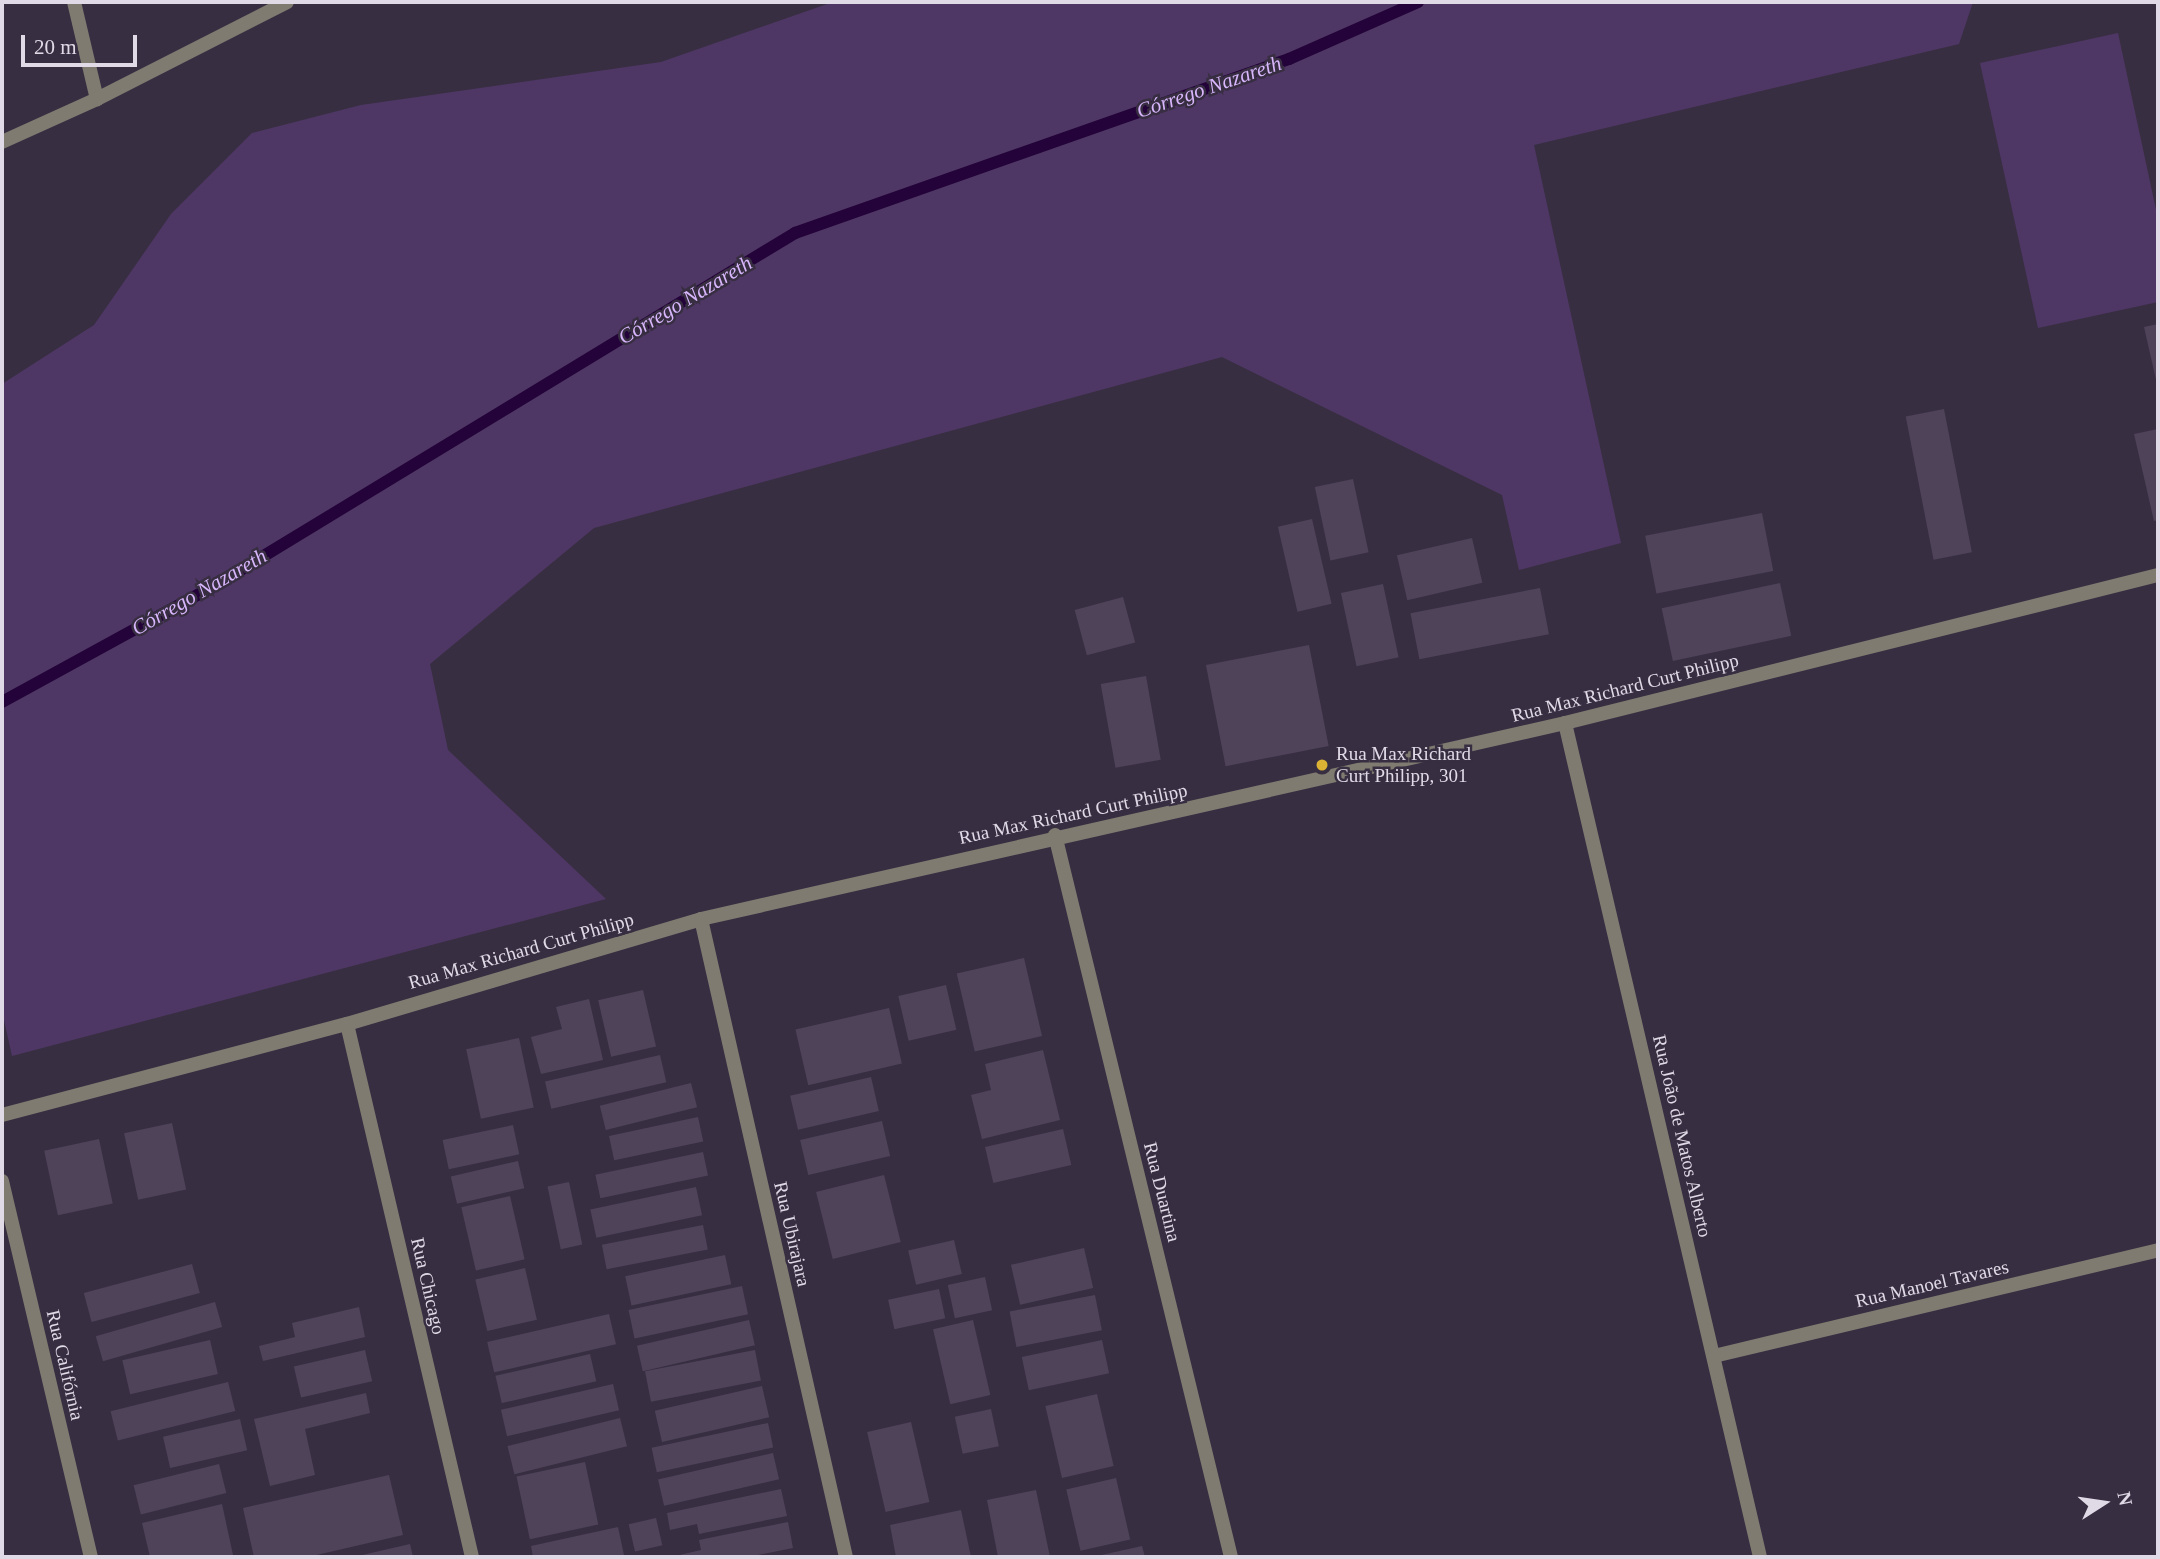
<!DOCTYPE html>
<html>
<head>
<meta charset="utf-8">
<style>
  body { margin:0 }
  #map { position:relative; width:2160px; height:1559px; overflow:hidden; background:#382e42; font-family:Georgia,serif }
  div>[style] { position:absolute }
  .green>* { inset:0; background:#4f3765 }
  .stream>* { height:12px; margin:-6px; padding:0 6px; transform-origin:6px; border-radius:6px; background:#230339 }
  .building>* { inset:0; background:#4e4359; transform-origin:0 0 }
  .minor>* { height:14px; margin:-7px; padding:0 7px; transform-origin:7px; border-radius:7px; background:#7f7b70 }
  .dots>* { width:19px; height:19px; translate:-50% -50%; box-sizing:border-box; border:4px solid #382e42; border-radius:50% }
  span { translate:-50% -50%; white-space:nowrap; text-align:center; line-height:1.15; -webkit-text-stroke:5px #382e42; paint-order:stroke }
  .street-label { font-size:19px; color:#e0dae7 }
  .poi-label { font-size:19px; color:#e0dae7 }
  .left { translate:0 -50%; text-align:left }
  .water-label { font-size:21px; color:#d9b7fd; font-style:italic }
  .frame { position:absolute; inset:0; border:4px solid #e0dae7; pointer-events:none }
  .north { position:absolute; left:2069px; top:1468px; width:70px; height:70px; -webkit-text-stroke:5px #382e42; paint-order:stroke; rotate:78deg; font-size:19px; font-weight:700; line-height:28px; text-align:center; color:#e0dae7 }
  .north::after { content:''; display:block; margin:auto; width:24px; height:32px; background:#e0dae7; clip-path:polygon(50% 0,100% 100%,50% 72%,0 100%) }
  .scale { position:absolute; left:21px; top:35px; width:116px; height:32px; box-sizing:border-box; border:4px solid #e0dae7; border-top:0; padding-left:9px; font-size:21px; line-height:24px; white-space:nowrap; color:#e0dae7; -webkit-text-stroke:5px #382e42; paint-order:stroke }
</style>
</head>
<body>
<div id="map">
  <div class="green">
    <div style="clip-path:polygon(833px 2px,1973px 2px,1959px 44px,1534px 145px,1621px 543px,1519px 570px,1502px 495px,1222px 357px,594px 528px,430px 664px,448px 750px,606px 899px,12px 1056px,2px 1011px,2px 384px,94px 325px,171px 214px,252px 133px,361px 105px,661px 62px)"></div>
    <div style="clip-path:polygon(2118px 33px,2158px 219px,2158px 302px,2038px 328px,1980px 63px)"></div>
  </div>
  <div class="stream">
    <div style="left:2px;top:702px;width:244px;rotate:-28.7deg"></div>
    <div style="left:216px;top:585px;width:678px;rotate:-31.3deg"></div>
    <div style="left:795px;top:233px;width:524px;rotate:-19.4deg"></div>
    <div style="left:1289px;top:59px;width:141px;rotate:-23.8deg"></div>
  </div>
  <div class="building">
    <div style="clip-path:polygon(2158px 324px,2158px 383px,2157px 384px,2144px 327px)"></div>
    <div style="left:1944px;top:409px;width:146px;height:39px;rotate:79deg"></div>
    <div style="clip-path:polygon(2158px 429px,2158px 520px,2154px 521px,2134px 434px)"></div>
    <div style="left:1353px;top:479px;width:75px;height:39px;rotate:78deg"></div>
    <div style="left:1762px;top:513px;width:59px;height:119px;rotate:79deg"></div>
    <div style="left:1312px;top:519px;width:87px;height:35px;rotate:77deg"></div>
    <div style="left:1472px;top:538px;width:46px;height:77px;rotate:77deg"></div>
    <div style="left:1780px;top:583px;width:54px;height:121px;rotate:78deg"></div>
    <div style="left:1383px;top:584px;width:75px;height:43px;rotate:78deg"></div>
    <div style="left:1540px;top:588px;width:47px;height:132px;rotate:79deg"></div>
    <div style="left:1123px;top:597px;width:47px;height:50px;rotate:75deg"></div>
    <div style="left:1309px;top:645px;width:103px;height:105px;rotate:79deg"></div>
    <div style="left:1146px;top:676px;width:85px;height:46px;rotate:80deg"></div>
    <div style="left:1024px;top:958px;width:80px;height:69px;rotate:77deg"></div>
    <div style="left:946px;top:985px;width:46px;height:49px;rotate:77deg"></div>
    <div style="left:643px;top:990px;width:58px;height:46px;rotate:77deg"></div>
    <div style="clip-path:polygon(589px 999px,603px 1060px,541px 1074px,531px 1037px,562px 1029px,556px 1007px)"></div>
    <div style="left:889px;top:1008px;width:57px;height:96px;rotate:77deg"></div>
    <div style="left:519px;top:1038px;width:71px;height:54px;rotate:78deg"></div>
    <div style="clip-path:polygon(1043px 1050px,1060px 1120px,982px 1139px,971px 1095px,991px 1090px,985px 1064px)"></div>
    <div style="left:660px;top:1055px;width:28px;height:118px;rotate:77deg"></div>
    <div style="left:871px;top:1077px;width:35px;height:83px;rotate:77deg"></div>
    <div style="left:691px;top:1083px;width:25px;height:94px;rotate:76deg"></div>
    <div style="left:698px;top:1117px;width:25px;height:91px;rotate:78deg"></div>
    <div style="left:882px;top:1121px;width:36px;height:84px;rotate:77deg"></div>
    <div style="left:172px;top:1123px;width:68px;height:49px;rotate:78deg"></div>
    <div style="left:513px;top:1125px;width:30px;height:72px;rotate:78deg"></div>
    <div style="left:1063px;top:1129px;width:37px;height:80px;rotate:77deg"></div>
    <div style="left:99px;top:1139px;width:66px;height:56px;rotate:78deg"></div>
    <div style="left:703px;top:1152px;width:24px;height:110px;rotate:78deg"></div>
    <div style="left:518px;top:1161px;width:28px;height:69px;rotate:77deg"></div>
    <div style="left:884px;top:1175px;width:69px;height:70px;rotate:76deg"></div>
    <div style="left:569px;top:1182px;width:64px;height:22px;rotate:78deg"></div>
    <div style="left:696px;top:1187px;width:29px;height:108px;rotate:78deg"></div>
    <div style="left:510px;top:1196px;width:65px;height:50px;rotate:77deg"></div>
    <div style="left:703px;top:1225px;width:25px;height:103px;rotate:79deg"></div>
    <div style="left:954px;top:1240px;width:35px;height:47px;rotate:77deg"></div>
    <div style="left:1084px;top:1248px;width:41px;height:75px;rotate:77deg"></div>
    <div style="left:725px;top:1255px;width:30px;height:102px;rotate:78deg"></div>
    <div style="left:192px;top:1264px;width:30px;height:112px;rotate:75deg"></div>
    <div style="left:525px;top:1268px;width:53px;height:51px;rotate:77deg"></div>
    <div style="left:985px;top:1277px;width:34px;height:38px;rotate:78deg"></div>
    <div style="left:742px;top:1286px;width:29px;height:116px;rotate:78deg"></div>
    <div style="left:939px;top:1289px;width:30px;height:52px;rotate:78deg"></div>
    <div style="left:1095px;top:1295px;width:36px;height:87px;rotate:79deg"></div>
    <div style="left:215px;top:1302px;width:26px;height:124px;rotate:74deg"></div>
    <div style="clip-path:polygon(359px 1307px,365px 1337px,263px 1361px,259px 1346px,295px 1337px,292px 1323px)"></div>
    <div style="left:609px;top:1314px;width:31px;height:125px;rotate:77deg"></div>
    <div style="left:749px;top:1320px;width:26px;height:115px;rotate:77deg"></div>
    <div style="left:973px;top:1320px;width:77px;height:41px;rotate:77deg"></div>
    <div style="left:210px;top:1340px;width:35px;height:90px;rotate:77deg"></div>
    <div style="left:1102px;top:1340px;width:34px;height:82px;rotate:78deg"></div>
    <div style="left:365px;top:1350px;width:32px;height:73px;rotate:77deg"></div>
    <div style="left:755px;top:1350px;width:31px;height:112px;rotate:79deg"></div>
    <div style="left:590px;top:1354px;width:28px;height:97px;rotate:77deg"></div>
    <div style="left:228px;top:1382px;width:30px;height:121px;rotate:76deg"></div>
    <div style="left:613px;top:1384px;width:27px;height:115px;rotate:77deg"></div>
    <div style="left:762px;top:1386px;width:32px;height:110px;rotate:77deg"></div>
    <div style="clip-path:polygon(366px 1393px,370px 1413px,305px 1429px,315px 1475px,270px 1486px,254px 1419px)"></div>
    <div style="left:1097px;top:1394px;width:74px;height:53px;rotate:77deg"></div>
    <div style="left:991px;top:1409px;width:38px;height:37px;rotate:78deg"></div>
    <div style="left:620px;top:1418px;width:29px;height:116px;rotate:76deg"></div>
    <div style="left:240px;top:1419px;width:32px;height:79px;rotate:77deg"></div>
    <div style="left:911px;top:1422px;width:82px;height:45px;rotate:77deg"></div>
    <div style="left:768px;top:1423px;width:25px;height:119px;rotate:78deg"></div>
    <div style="left:773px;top:1453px;width:27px;height:118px;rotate:77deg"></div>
    <div style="left:585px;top:1462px;width:64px;height:70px;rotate:78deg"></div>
    <div style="left:219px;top:1464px;width:30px;height:88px;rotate:76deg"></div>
    <div style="clip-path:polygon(389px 1475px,403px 1535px,308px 1557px,254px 1557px,243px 1508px)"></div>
    <div style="left:1116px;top:1478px;width:63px;height:51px;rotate:77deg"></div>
    <div style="clip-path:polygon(781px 1489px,787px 1516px,699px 1534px,697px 1524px,670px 1530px,667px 1513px)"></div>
    <div style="clip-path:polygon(1036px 1490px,1050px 1557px,998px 1557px,987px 1500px)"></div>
    <div style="clip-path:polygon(222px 1504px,233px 1555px,150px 1557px,142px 1523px)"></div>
    <div style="clip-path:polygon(961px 1510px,971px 1557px,896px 1557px,890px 1525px)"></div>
    <div style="left:656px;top:1518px;width:28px;height:28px;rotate:77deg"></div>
    <div style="clip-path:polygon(788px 1522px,793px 1548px,748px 1557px,671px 1557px,701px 1550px,699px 1540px)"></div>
    <div style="clip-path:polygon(618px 1527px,624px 1555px,533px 1557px,531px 1546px)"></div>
    <div style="clip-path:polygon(410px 1544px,413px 1557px,358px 1557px,358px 1556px)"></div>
    <div style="clip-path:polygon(1142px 1546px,1145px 1557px,1097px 1557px,1097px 1556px)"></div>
  </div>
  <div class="minor">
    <div style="left:74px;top:2px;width:100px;rotate:76.7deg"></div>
    <div style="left:2px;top:142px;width:104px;rotate:-24.4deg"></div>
    <div style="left:97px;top:99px;width:213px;rotate:-27deg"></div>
    <div style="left:1565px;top:723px;width:856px;rotate:76.84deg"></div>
    <div style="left:1055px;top:835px;width:743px;rotate:76.3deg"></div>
    <div style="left:701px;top:919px;width:654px;rotate:77.2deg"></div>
    <div style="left:347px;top:1024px;width:547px;rotate:76.8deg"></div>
    <div style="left:2px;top:1115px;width:357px;rotate:-14.8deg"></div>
    <div style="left:347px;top:1024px;width:369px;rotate:-16.5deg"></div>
    <div style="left:701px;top:919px;width:886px;rotate:-12.78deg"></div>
    <div style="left:1565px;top:723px;width:611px;rotate:-14.01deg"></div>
    <div style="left:2px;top:1181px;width:386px;rotate:76.7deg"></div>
    <div style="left:1714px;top:1356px;width:456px;rotate:-13.4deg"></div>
  </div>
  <div class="dots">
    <div style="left:1322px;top:765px;background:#dbb233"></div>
  </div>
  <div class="street-label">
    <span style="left:1625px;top:688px;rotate:-14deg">Rua Max Richard Curt Philipp</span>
    <span style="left:1073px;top:814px;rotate:-12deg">Rua Max Richard Curt Philipp</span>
    <span style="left:521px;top:951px;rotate:-16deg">Rua Max Richard Curt Philipp</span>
    <span style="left:1682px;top:1136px;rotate:77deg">Rua João de Matos Alberto</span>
    <span style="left:1162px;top:1192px;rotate:76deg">Rua Duartina</span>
    <span style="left:792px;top:1234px;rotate:77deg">Rua Ubirajara</span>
    <span style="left:1932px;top:1284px;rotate:-13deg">Rua Manoel Tavares</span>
    <span style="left:428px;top:1286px;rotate:77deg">Rua Chicago</span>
    <span style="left:65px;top:1365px;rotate:77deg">Rua Califórnia</span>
  </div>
  <div class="poi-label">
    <span class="left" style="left:1336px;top:765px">Rua Max Richard<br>Curt Philipp, 301</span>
  </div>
  <div class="water-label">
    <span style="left:1209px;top:87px;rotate:-19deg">Córrego Nazareth</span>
    <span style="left:685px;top:300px;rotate:-31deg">Córrego Nazareth</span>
    <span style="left:199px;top:592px;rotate:-30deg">Córrego Nazareth</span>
  </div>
  <div class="frame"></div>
  <div class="north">N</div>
  <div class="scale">20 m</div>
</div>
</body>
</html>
